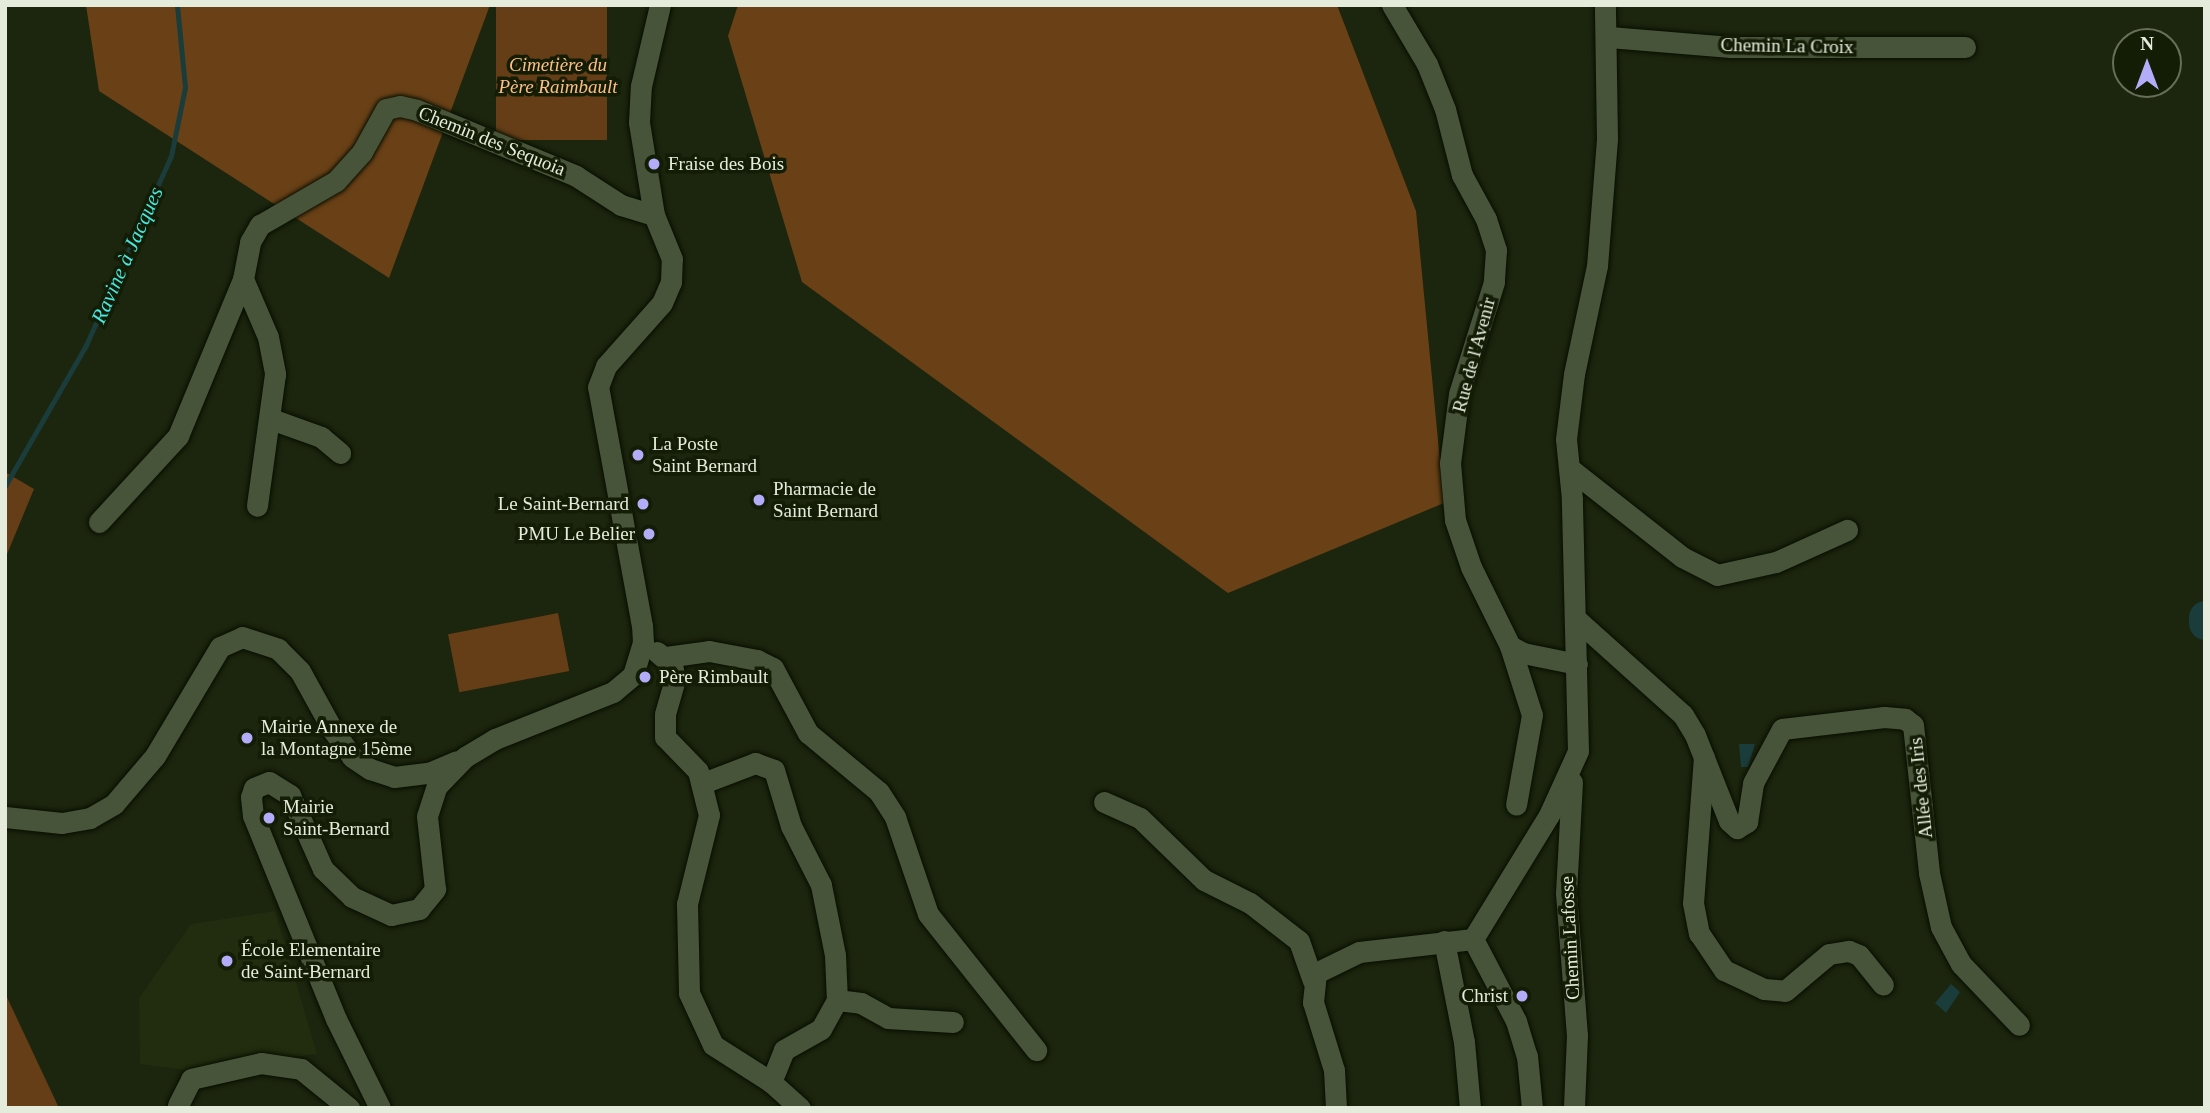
<!DOCTYPE html>
<html>
<head>
<meta charset="utf-8">
<style>
  body { margin:0 }
  #map { position:relative; width:2210px; height:1113px; overflow:hidden; background:#1c250d; font-family:Georgia,serif }
  div>[style] { position:absolute }
  .built>* { inset:0; background:#212d0e }
  .green>* { inset:0; background:#653e17; transform-origin:0 0 }
  .forest>* { inset:0; background:#6a4116 }
  .water>* { inset:0; background:#1a3c3b }
  .stream>* { height:5px; margin:-2.5px; padding:0 2.5px; transform-origin:2.5px; border-radius:2.5px; background:#1a3c3b }
  .river>* { height:33px; margin:-16.5px; padding:0 16.5px; transform-origin:16.5px; border-radius:16.5px; background:#1a3c3b }
  .roads { filter:drop-shadow(0 0 2px #070e00) drop-shadow(0 0 2px #070e00) }
  .minor>* { height:21px; margin:-10.5px; padding:0 10.5px; transform-origin:10.5px; border-radius:10.5px; background:#48543a }
  .dots>* { width:19px; height:19px; translate:-50% -50%; box-sizing:border-box; border:4px solid #131c05; border-radius:50% }
  span { translate:-50% -50%; white-space:nowrap; text-align:center; line-height:1.15; -webkit-text-stroke:7px #131c05; paint-order:stroke }
  .street-label { font-size:19px; color:#e5ecdc }
  .park-label { font-size:19px; color:#febe84; font-style:italic }
  .poi-label { font-size:19px; color:#e5ecdc }
  .left { translate:0 -50%; text-align:left }
  .right { translate:-100% -50%; text-align:right }
  .water-label { font-size:21px; color:#46e8e2; font-style:italic }
  .frame { position:absolute; inset:0; border:7px solid #e5ecdc; pointer-events:none }
  .north { position:absolute; left:2112px; top:28px; width:70px; height:70px; box-sizing:border-box; background:#131c05; border:2px solid #676f5b; border-radius:50%; rotate:0deg; font-size:19px; font-weight:700; line-height:28px; text-align:center; color:#e5ecdc }
  .north::after { content:''; display:block; margin:auto; width:24px; height:32px; background:#b3adf9; clip-path:polygon(50% 0,100% 100%,50% 72%,0 100%) }
</style>
</head>
<body>
<div id="map">
  <div class="built">
    <div style="clip-path:polygon(275px 911px,317px 1054px,186px 1070px,140px 1064px,139px 998px,191px 924px)"></div>
  </div>
  <div class="green">
    <div style="left:496px;top:5px;width:111px;height:135px"></div>
    <div style="clip-path:polygon(5px 472px,34px 489px,5px 559px)"></div>
    <div style="left:558px;top:613px;width:59px;height:112px;rotate:79deg"></div>
    <div style="clip-path:polygon(5px 993px,59px 1108px,5px 1108px)"></div>
  </div>
  <div class="forest">
    <div style="clip-path:polygon(86px 5px,490px 5px,389px 278px,99px 91px)"></div>
    <div style="clip-path:polygon(738px 5px,1337px 5px,1416px 211px,1444px 503px,1228px 593px,802px 282px,728px 36px)"></div>
  </div>
  <div class="water">
    <div style="clip-path:polygon(1739px 744px,1755px 744px,1748px 767px,1741px 767px)"></div>
    <div style="clip-path:polygon(1951px 984px,1960px 992px,1946px 1013px,1935px 1003px)"></div>
  </div>
  <div class="stream">
    <div style="left:5px;top:486px;width:163px;rotate:-60.1deg"></div>
    <div style="left:86px;top:345px;width:207px;rotate:-65.8deg"></div>
    <div style="left:171px;top:156px;width:70px;rotate:-78.5deg"></div>
    <div style="left:185px;top:87px;width:82px;rotate:-95.6deg"></div>
  </div>
  <div class="river">
    <div style="left:2205px;top:617px;width:6px;rotate:90deg"></div>
  </div>
  <div class="roads">
    <div class="minor">
      <div style="left:1392px;top:5px;width:69px;rotate:59.3deg"></div>
      <div style="left:1427px;top:64px;width:48px;rotate:68.2deg"></div>
      <div style="left:1445px;top:109px;width:68px;rotate:75.6deg"></div>
      <div style="left:1462px;top:175px;width:50px;rotate:61.4deg"></div>
      <div style="left:1486px;top:219px;width:33px;rotate:72deg"></div>
      <div style="left:1496px;top:250px;width:32px;rotate:94deg"></div>
      <div style="left:1494px;top:282px;width:117px;rotate:107.4deg"></div>
      <div style="left:1459px;top:394px;width:70px;rotate:97.4deg"></div>
      <div style="left:1450px;top:463px;width:57px;rotate:85deg"></div>
      <div style="left:1455px;top:520px;width:50px;rotate:71.2deg"></div>
      <div style="left:1471px;top:567px;width:88px;rotate:63.7deg"></div>
      <div style="left:1510px;top:646px;width:15px;rotate:28deg"></div>
      <div style="left:1523px;top:653px;width:55px;rotate:11.5deg"></div>
      <div style="left:1609px;top:37px;width:122px;rotate:4.7deg"></div>
      <div style="left:1731px;top:47px;width:234px"></div>
      <div style="left:243px;top:279px;width:63px;rotate:66.7deg"></div>
      <div style="left:268px;top:337px;width:38px;rotate:79deg"></div>
      <div style="left:275px;top:374px;width:133px;rotate:97.8deg"></div>
      <div style="left:271px;top:419px;width:53px;rotate:19.8deg"></div>
      <div style="left:321px;top:437px;width:25px;rotate:40deg"></div>
      <div style="left:1569px;top:468px;width:144px;rotate:38.2deg"></div>
      <div style="left:1682px;top:557px;width:39px;rotate:27deg"></div>
      <div style="left:1717px;top:575px;width:60px;rotate:-12.4deg"></div>
      <div style="left:1776px;top:562px;width:78px;rotate:-24.3deg"></div>
      <div style="left:99px;top:522px;width:117px;rotate:-47.4deg"></div>
      <div style="left:178px;top:436px;width:170px;rotate:-67.5deg"></div>
      <div style="left:243px;top:279px;width:38px;rotate:-79deg"></div>
      <div style="left:250px;top:242px;width:20px;rotate:-60deg"></div>
      <div style="left:260px;top:225px;width:88px;rotate:-30.1deg"></div>
      <div style="left:336px;top:181px;width:39px;rotate:-48deg"></div>
      <div style="left:362px;top:152px;width:49px;rotate:-60.8deg"></div>
      <div style="left:386px;top:109px;width:14px;rotate:-12deg"></div>
      <div style="left:400px;top:106px;width:17px;rotate:13deg"></div>
      <div style="left:417px;top:110px;width:172px;rotate:22.5deg"></div>
      <div style="left:576px;top:176px;width:54px;rotate:32.8deg"></div>
      <div style="left:621px;top:205px;width:34px;rotate:17deg"></div>
      <div style="left:1575px;top:618px;width:145px;rotate:41.9deg"></div>
      <div style="left:1683px;top:715px;width:23px;rotate:59deg"></div>
      <div style="left:1695px;top:735px;width:92px;rotate:68.4deg"></div>
      <div style="left:1729px;top:821px;width:11px;rotate:41deg"></div>
      <div style="left:1737px;top:828px;width:12px;rotate:-31deg"></div>
      <div style="left:1747px;top:822px;width:39px;rotate:-81deg"></div>
      <div style="left:1753px;top:783px;width:61px;rotate:-61.8deg"></div>
      <div style="left:1782px;top:729px;width:103px;rotate:-6.7deg"></div>
      <div style="left:1884px;top:717px;width:21px;rotate:5deg"></div>
      <div style="left:1905px;top:719px;width:10px;rotate:37deg"></div>
      <div style="left:1913px;top:725px;width:149px;rotate:83.8deg"></div>
      <div style="left:1929px;top:873px;width:55px;rotate:77.5deg"></div>
      <div style="left:1941px;top:927px;width:42px;rotate:61.6deg"></div>
      <div style="left:1961px;top:964px;width:84px;rotate:46.4deg"></div>
      <div style="left:1510px;top:646px;width:72px;rotate:72.3deg"></div>
      <div style="left:1532px;top:715px;width:91px;rotate:100.1deg"></div>
      <div style="left:657px;top:652px;width:20px;rotate:41deg"></div>
      <div style="left:672px;top:665px;width:14px;rotate:78deg"></div>
      <div style="left:675px;top:679px;width:36px;rotate:106deg"></div>
      <div style="left:665px;top:714px;width:23px;rotate:90deg"></div>
      <div style="left:665px;top:737px;width:47px;rotate:45.9deg"></div>
      <div style="left:698px;top:771px;width:45px;rotate:76deg"></div>
      <div style="left:709px;top:815px;width:92px;rotate:103.9deg"></div>
      <div style="left:687px;top:904px;width:89px;rotate:88.7deg"></div>
      <div style="left:689px;top:993px;width:57px;rotate:65.2deg"></div>
      <div style="left:713px;top:1045px;width:69px;rotate:32.5deg"></div>
      <div style="left:771px;top:1082px;width:39px;rotate:42deg"></div>
      <div style="left:666px;top:657px;width:43px;rotate:-7.9deg"></div>
      <div style="left:709px;top:651px;width:49px;rotate:10.6deg"></div>
      <div style="left:757px;top:660px;width:18px;rotate:27deg"></div>
      <div style="left:773px;top:668px;width:74px;rotate:61.7deg"></div>
      <div style="left:808px;top:733px;width:92px;rotate:39.7deg"></div>
      <div style="left:879px;top:792px;width:30px;rotate:57deg"></div>
      <div style="left:895px;top:817px;width:102px;rotate:71.2deg"></div>
      <div style="left:928px;top:914px;width:174px;rotate:51.5deg"></div>
      <div style="left:1704px;top:757px;width:146px;rotate:94.3deg"></div>
      <div style="left:1693px;top:903px;width:31px;rotate:79deg"></div>
      <div style="left:1699px;top:933px;width:45px;rotate:56deg"></div>
      <div style="left:1724px;top:970px;width:44px;rotate:25.4deg"></div>
      <div style="left:1764px;top:989px;width:21px;rotate:5deg"></div>
      <div style="left:1785px;top:991px;width:57px;rotate:-40.1deg"></div>
      <div style="left:1829px;top:954px;width:20px;rotate:-9deg"></div>
      <div style="left:1849px;top:951px;width:11px;rotate:22deg"></div>
      <div style="left:1859px;top:955px;width:38px;rotate:51deg"></div>
      <div style="left:1572px;top:782px;width:111px;rotate:93.1deg"></div>
      <div style="left:1566px;top:893px;width:142px;rotate:85.6deg"></div>
      <div style="left:1577px;top:1035px;width:73px;rotate:92.4deg"></div>
      <div style="left:703px;top:783px;width:56px;rotate:-21deg"></div>
      <div style="left:755px;top:763px;width:20px;rotate:20deg"></div>
      <div style="left:774px;top:770px;width:59px;rotate:73.1deg"></div>
      <div style="left:791px;top:826px;width:66px;rotate:63deg"></div>
      <div style="left:821px;top:885px;width:71px;rotate:78.7deg"></div>
      <div style="left:835px;top:955px;width:45px;rotate:87.5deg"></div>
      <div style="left:837px;top:1000px;width:33px;rotate:119deg"></div>
      <div style="left:821px;top:1029px;width:43px;rotate:150.4deg"></div>
      <div style="left:784px;top:1050px;width:35px;rotate:112deg"></div>
      <div style="left:1104px;top:802px;width:39px;rotate:24deg"></div>
      <div style="left:1140px;top:818px;width:89px;rotate:44.1deg"></div>
      <div style="left:1204px;top:880px;width:51px;rotate:26.6deg"></div>
      <div style="left:1250px;top:903px;width:62px;rotate:37.8deg"></div>
      <div style="left:1299px;top:941px;width:42px;rotate:70.7deg"></div>
      <div style="left:5px;top:817px;width:57px;rotate:6deg"></div>
      <div style="left:62px;top:823px;width:28px;rotate:-10deg"></div>
      <div style="left:90px;top:818px;width:28px;rotate:-30deg"></div>
      <div style="left:114px;top:804px;width:63px;rotate:-49.5deg"></div>
      <div style="left:155px;top:756px;width:127px;rotate:-59.2deg"></div>
      <div style="left:220px;top:647px;width:24px;rotate:-24deg"></div>
      <div style="left:242px;top:637px;width:38px;rotate:18deg"></div>
      <div style="left:278px;top:649px;width:31px;rotate:45deg"></div>
      <div style="left:300px;top:671px;width:66px;rotate:61.1deg"></div>
      <div style="left:332px;top:729px;width:34px;rotate:54deg"></div>
      <div style="left:352px;top:757px;width:22px;rotate:34deg"></div>
      <div style="left:370px;top:769px;width:25px;rotate:18deg"></div>
      <div style="left:394px;top:777px;width:35px;rotate:-7deg"></div>
      <div style="left:429px;top:773px;width:30px;rotate:-23deg"></div>
      <div style="left:1473px;top:939px;width:145px;rotate:-58.5deg"></div>
      <div style="left:1549px;top:815px;width:70px;rotate:-65.6deg"></div>
      <div style="left:1578px;top:751px;width:252px;rotate:-91.4deg"></div>
      <div style="left:1572px;top:499px;width:60px;rotate:-95.7deg"></div>
      <div style="left:1566px;top:439px;width:65px;rotate:-83deg"></div>
      <div style="left:1574px;top:374px;width:110px;rotate:-78deg"></div>
      <div style="left:1597px;top:266px;width:127px;rotate:-85.5deg"></div>
      <div style="left:1607px;top:139px;width:134px;rotate:-90.9deg"></div>
      <div style="left:1444px;top:941px;width:103px;rotate:78.8deg"></div>
      <div style="left:1464px;top:1042px;width:66px;rotate:84.8deg"></div>
      <div style="left:837px;top:1000px;width:24px;rotate:7deg"></div>
      <div style="left:861px;top:1003px;width:31px;rotate:29deg"></div>
      <div style="left:888px;top:1018px;width:65px;rotate:3.5deg"></div>
      <div style="left:178px;top:1105px;width:29px;rotate:-63deg"></div>
      <div style="left:191px;top:1079px;width:72px;rotate:-12.9deg"></div>
      <div style="left:261px;top:1063px;width:40px;rotate:8.5deg"></div>
      <div style="left:301px;top:1069px;width:62px;rotate:39.1deg"></div>
      <div style="left:380px;top:1108px;width:99px;rotate:-116.3deg"></div>
      <div style="left:336px;top:1019px;width:219px;rotate:-112.2deg"></div>
      <div style="left:253px;top:816px;width:19px;rotate:-96deg"></div>
      <div style="left:251px;top:797px;width:9px;rotate:-72deg"></div>
      <div style="left:254px;top:788px;width:16px;rotate:-22deg"></div>
      <div style="left:269px;top:782px;width:25px;rotate:32deg"></div>
      <div style="left:290px;top:795px;width:81px;rotate:66deg"></div>
      <div style="left:323px;top:869px;width:40px;rotate:44deg"></div>
      <div style="left:352px;top:897px;width:43px;rotate:24.8deg"></div>
      <div style="left:391px;top:915px;width:29px;rotate:-12deg"></div>
      <div style="left:419px;top:909px;width:26px;rotate:-51deg"></div>
      <div style="left:435px;top:889px;width:73px;rotate:-96.3deg"></div>
      <div style="left:427px;top:816px;width:32px;rotate:-72deg"></div>
      <div style="left:437px;top:786px;width:40px;rotate:-46deg"></div>
      <div style="left:465px;top:757px;width:35px;rotate:-31deg"></div>
      <div style="left:495px;top:739px;width:127px;rotate:-21.7deg"></div>
      <div style="left:613px;top:692px;width:26px;rotate:-40deg"></div>
      <div style="left:633px;top:675px;width:34px;rotate:-73deg"></div>
      <div style="left:643px;top:643px;width:17px;rotate:-93deg"></div>
      <div style="left:642px;top:626px;width:243px;rotate:-100.4deg"></div>
      <div style="left:598px;top:387px;width:22px;rotate:-69deg"></div>
      <div style="left:606px;top:366px;width:84px;rotate:-48.4deg"></div>
      <div style="left:662px;top:303px;width:23px;rotate:-67deg"></div>
      <div style="left:671px;top:282px;width:23px;rotate:-88deg"></div>
      <div style="left:672px;top:259px;width:48px;rotate:-112.2deg"></div>
      <div style="left:654px;top:215px;width:94px;rotate:-99.2deg"></div>
      <div style="left:639px;top:122px;width:36px;rotate:-87deg"></div>
      <div style="left:641px;top:86px;width:83px;rotate:-76.8deg"></div>
      <div style="left:1336px;top:1108px;width:38px;rotate:-93deg"></div>
      <div style="left:1334px;top:1070px;width:71px;rotate:-107.2deg"></div>
      <div style="left:1313px;top:1002px;width:29px;rotate:-84deg"></div>
      <div style="left:1316px;top:973px;width:48px;rotate:-26deg"></div>
      <div style="left:1359px;top:952px;width:115px;rotate:-6.5deg"></div>
      <div style="left:1473px;top:939px;width:93px;rotate:62.3deg"></div>
      <div style="left:1516px;top:1021px;width:37px;rotate:73deg"></div>
      <div style="left:1527px;top:1056px;width:52px;rotate:84.5deg"></div>
    </div>
  </div>
  <div class="dots">
    <div style="left:654px;top:164px;background:#b3adf9"></div>
    <div style="left:638px;top:455px;background:#b3adf9"></div>
    <div style="left:759px;top:500px;background:#b3adf9"></div>
    <div style="left:643px;top:504px;background:#b3adf9"></div>
    <div style="left:649px;top:534px;background:#b3adf9"></div>
    <div style="left:645px;top:677px;background:#b3adf9"></div>
    <div style="left:247px;top:738px;background:#b3adf9"></div>
    <div style="left:269px;top:818px;background:#b3adf9"></div>
    <div style="left:227px;top:961px;background:#b3adf9"></div>
    <div style="left:1522px;top:996px;background:#b3adf9"></div>
  </div>
  <div class="street-label">
    <span style="left:1787px;top:46px;rotate:1deg">Chemin La Croix</span>
    <span style="left:492px;top:141px;rotate:22deg">Chemin des Sequoia</span>
    <span style="left:1474px;top:355px;rotate:-75deg">Rue de l'Avenir</span>
    <span style="left:1921px;top:788px;rotate:-96deg">Allée des Iris</span>
    <span style="left:1570px;top:938px;rotate:-93deg">Chemin Lafosse</span>
  </div>
  <div class="park-label">
    <span style="left:558px;top:76px">Cimetière du<br>Père Raimbault</span>
  </div>
  <div class="poi-label">
    <span class="left" style="left:668px;top:164px">Fraise des Bois</span>
    <span class="left" style="left:652px;top:455px">La Poste<br>Saint Bernard</span>
    <span class="left" style="left:773px;top:500px">Pharmacie de<br>Saint Bernard</span>
    <span class="right" style="left:629px;top:504px">Le Saint-Bernard</span>
    <span class="right" style="left:635px;top:534px">PMU Le Belier</span>
    <span class="left" style="left:659px;top:677px">Père Rimbault</span>
    <span class="left" style="left:261px;top:738px">Mairie Annexe de<br>la Montagne 15ème</span>
    <span class="left" style="left:283px;top:818px">Mairie<br>Saint-Bernard</span>
    <span class="left" style="left:241px;top:961px">École Elementaire<br>de Saint-Bernard</span>
    <span class="right" style="left:1508px;top:996px">Christ</span>
  </div>
  <div class="water-label">
    <span style="left:127px;top:255px;rotate:-66deg">Ravine à Jacques</span>
  </div>
  <div class="frame"></div>
  <div class="north">N</div>
</div>
</body>
</html>
